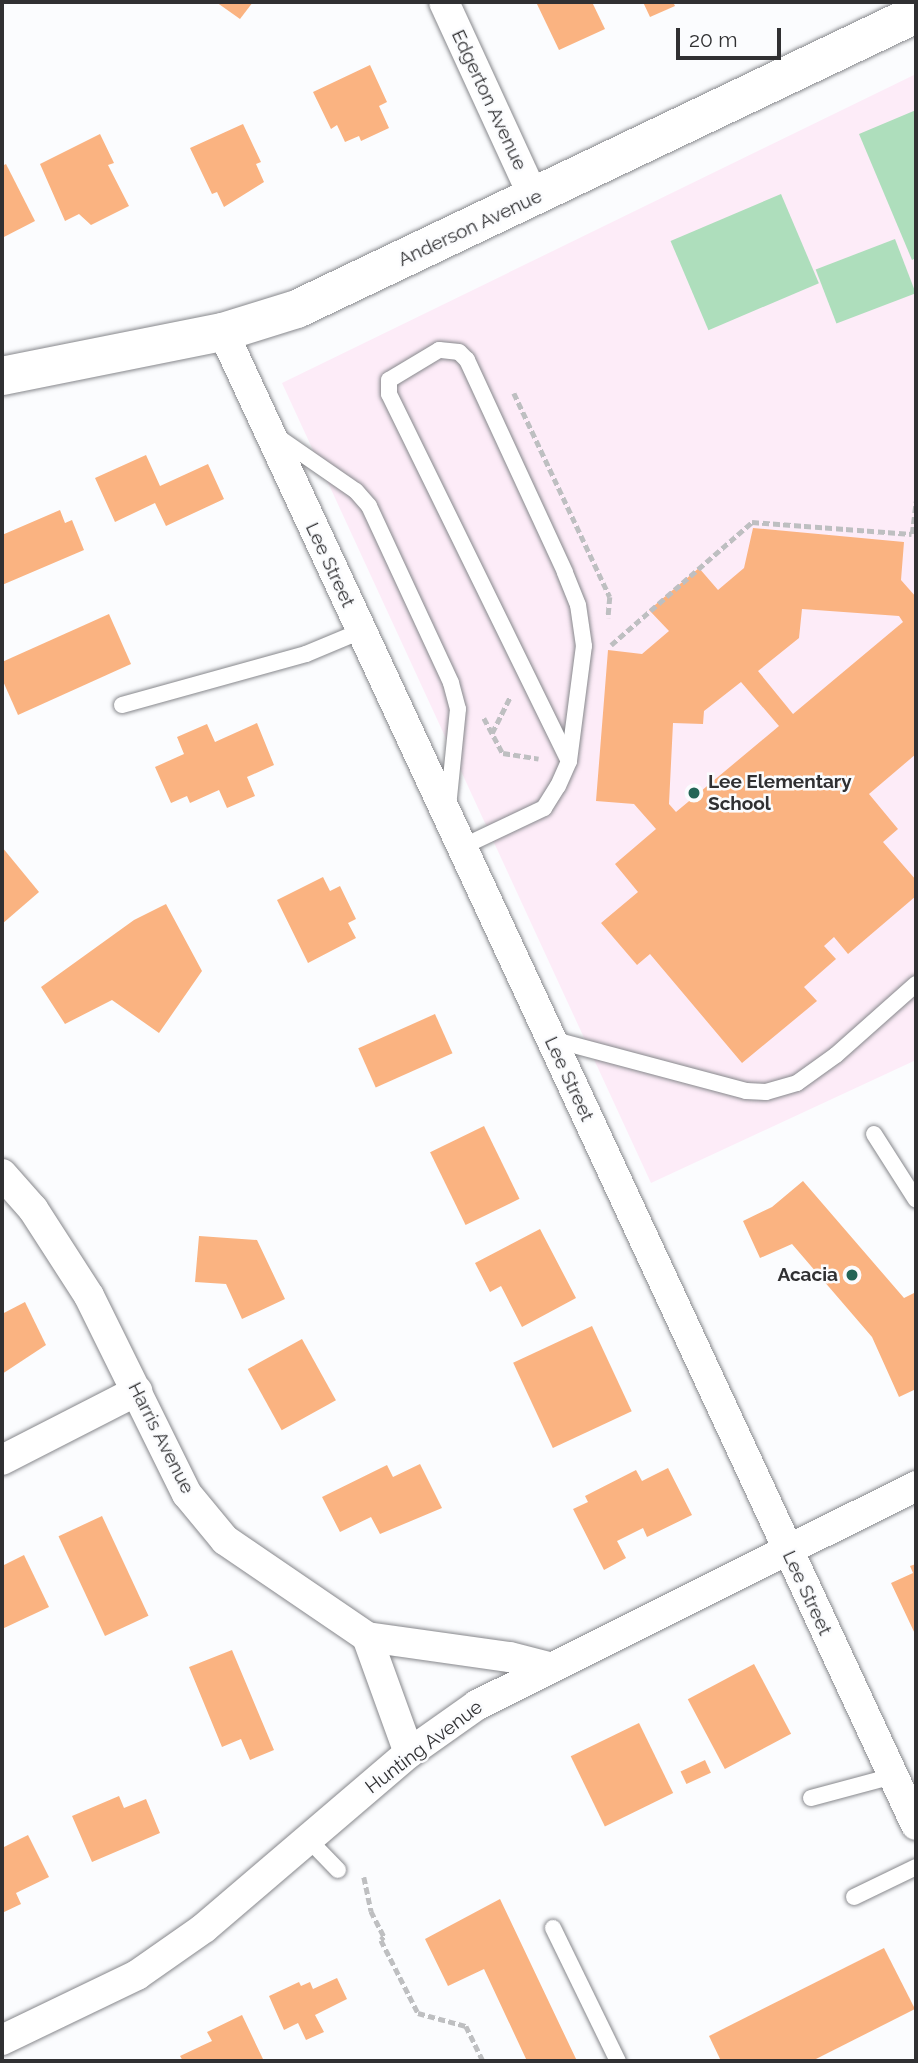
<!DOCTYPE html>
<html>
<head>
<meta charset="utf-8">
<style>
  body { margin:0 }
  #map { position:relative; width:918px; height:2063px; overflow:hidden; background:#fbfcfe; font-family:Raleway,sans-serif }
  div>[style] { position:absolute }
  .education>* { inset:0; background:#fdecf8 }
  .green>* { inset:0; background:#aedebc; transform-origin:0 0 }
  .building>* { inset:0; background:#fab381; transform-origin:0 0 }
  .path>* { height:4.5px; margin-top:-2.25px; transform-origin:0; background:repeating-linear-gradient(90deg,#bebfc1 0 7px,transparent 0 10.5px) }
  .roads { filter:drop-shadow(0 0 2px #87888c) drop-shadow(0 0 2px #87888c) }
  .service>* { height:16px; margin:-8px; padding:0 8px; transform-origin:8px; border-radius:8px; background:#fff }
  .minor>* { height:30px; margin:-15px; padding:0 15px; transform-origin:15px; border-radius:15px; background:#fff }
  .secondary>* { height:38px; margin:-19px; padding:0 19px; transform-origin:19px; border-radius:19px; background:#fff }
  .dots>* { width:19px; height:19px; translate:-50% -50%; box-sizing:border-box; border:4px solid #fbfcfe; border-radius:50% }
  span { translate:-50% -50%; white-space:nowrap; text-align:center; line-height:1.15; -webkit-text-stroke:5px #fbfcfe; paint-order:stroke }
  .street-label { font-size:19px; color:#303032 }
  .poi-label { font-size:19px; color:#303032; font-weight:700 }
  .left { translate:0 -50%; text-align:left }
  .right { translate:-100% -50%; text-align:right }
  .frame { position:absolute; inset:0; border:4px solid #303032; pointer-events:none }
  .scale { position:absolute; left:676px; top:28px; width:105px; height:32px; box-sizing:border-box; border:4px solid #303032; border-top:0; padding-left:9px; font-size:21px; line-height:24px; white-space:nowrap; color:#303032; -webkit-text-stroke:5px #fbfcfe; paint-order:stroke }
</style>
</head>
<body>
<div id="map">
  <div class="education">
    <div style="clip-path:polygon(916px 74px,916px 1060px,651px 1183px,282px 383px)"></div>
  </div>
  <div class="green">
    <div style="clip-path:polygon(916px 110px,916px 258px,912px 260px,859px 134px)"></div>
    <div style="left:781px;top:194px;width:97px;height:120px;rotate:67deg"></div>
    <div style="left:895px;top:239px;width:58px;height:85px;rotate:69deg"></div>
  </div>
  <div class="building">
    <div style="clip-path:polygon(216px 2px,253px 2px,240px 19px)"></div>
    <div style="clip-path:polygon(536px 2px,592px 2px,605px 29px,559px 50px)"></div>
    <div style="clip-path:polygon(643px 2px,673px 2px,675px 6px,650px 17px)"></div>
    <div style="clip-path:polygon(370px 65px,387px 102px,379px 106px,389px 128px,361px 141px,359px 136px,345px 142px,337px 125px,331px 129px,313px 92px)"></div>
    <div style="clip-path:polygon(243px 124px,261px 162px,256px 164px,264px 182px,224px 207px,217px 192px,212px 194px,190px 148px)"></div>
    <div style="clip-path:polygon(100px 134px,114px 163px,108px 165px,129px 206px,91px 225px,79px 214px,65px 221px,40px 164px)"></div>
    <div style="clip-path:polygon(6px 164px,35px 221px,2px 238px,2px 166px)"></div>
    <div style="clip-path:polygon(146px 455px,160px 486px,208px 464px,224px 499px,166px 526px,155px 503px,115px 522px,95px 478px)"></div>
    <div style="clip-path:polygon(60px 510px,65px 523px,72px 520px,84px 550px,2px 585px,2px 535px)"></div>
    <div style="clip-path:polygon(evenodd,753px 528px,904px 542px,901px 580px,916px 597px,916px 754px,869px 794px,898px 829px,883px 842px,916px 880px,916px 896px,848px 954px,834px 937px,824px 946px,836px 959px,804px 987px,817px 1001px,742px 1063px,650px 954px,637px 965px,601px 923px,638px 892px,615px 864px,656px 829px,634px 804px,596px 801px,608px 650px,642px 654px,669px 631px,649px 610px,699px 568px,718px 590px,744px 568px,753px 528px,802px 609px,899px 616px,903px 622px,793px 714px,758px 671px,799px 638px,802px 609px,753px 528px,741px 682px,779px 726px,676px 812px,669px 804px,673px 723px,703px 724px,704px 711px,741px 682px)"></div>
    <div style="clip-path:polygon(109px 614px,131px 664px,18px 715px,2px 679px,2px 662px)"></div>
    <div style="clip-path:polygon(257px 723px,274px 765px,247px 777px,255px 796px,227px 808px,219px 790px,190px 803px,187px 796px,171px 803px,155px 767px,184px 754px,177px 737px,207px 724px,215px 742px)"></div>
    <div style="clip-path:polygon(2px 847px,39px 892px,2px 924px)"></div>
    <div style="clip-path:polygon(323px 877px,330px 891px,340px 886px,356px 919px,348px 923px,356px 938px,308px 963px,277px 900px)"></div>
    <div style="clip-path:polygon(166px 904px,202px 971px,159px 1033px,112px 1000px,65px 1024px,41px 987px,134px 920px)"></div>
    <div style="left:435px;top:1014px;width:43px;height:84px;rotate:66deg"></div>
    <div style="left:484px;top:1126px;width:81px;height:60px;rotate:64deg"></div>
    <div style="clip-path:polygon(803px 1181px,904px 1298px,916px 1292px,916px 1389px,899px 1397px,872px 1337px,792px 1244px,760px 1258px,743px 1221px,772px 1207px)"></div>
    <div style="clip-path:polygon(540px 1229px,576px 1298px,522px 1327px,501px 1286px,490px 1292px,475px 1263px)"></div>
    <div style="clip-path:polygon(199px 1236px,257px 1240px,285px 1299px,242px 1319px,226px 1284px,195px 1282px)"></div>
    <div style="clip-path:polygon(25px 1302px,46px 1345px,2px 1374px,2px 1314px)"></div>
    <div style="left:592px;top:1326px;width:94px;height:87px;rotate:65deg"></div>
    <div style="left:302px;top:1339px;width:70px;height:62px;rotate:61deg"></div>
    <div style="clip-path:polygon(420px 1464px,442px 1508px,380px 1534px,371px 1517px,340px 1532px,322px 1497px,387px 1465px,393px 1477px)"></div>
    <div style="clip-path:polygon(668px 1468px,692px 1515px,647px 1537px,643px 1528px,617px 1541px,626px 1558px,604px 1570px,573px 1509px,588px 1502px,585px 1496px,636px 1470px,642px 1481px)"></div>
    <div style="left:102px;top:1516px;width:110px;height:48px;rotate:65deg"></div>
    <div style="clip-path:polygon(24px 1555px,49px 1607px,2px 1629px,2px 1566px)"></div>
    <div style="clip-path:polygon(916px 1564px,916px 1636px,891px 1583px,913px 1573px,910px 1566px)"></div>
    <div style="clip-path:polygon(232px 1650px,274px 1750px,250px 1760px,241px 1739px,222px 1747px,189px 1667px)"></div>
    <div style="left:754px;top:1664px;width:79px;height:75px;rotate:62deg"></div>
    <div style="left:639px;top:1723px;width:78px;height:76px;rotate:64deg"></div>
    <div style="left:705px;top:1760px;width:14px;height:27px;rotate:65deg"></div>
    <div style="clip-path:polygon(119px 1796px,124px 1808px,146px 1799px,160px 1833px,92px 1862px,72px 1816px)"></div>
    <div style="clip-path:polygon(28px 1835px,49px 1877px,16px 1893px,21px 1904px,2px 1913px,2px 1848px)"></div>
    <div style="clip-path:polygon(500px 1899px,577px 2061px,527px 2061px,484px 1969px,448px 1986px,425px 1939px)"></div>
    <div style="clip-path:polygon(884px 1948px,915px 2009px,812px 2061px,721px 2061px,709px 2036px)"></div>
    <div style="clip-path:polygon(337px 1978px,347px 1999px,315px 2015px,324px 2032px,306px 2040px,298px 2023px,284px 2030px,269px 1996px,299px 1982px,301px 1986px,310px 1982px,313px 1989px)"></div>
    <div style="clip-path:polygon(242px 2015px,263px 2059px,183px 2061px,180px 2056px,212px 2041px,207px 2032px)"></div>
  </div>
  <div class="path">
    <div style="left:514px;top:393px;width:225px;rotate:64.8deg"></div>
    <div style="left:610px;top:597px;width:21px;rotate:95deg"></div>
    <div style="left:611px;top:645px;width:187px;rotate:-41.1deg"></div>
    <div style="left:752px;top:522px;width:160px;rotate:4.3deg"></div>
    <div style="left:912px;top:534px;width:33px;rotate:-83deg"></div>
    <div style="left:484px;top:718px;width:40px;rotate:62deg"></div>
    <div style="left:503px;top:753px;width:36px;rotate:9deg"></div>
    <div style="left:492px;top:733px;width:40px;rotate:-63.4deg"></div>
    <div style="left:364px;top:1877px;width:35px;rotate:78deg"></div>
    <div style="left:371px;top:1911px;width:29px;rotate:63deg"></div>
    <div style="left:384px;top:1937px;width:4px;rotate:135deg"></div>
    <div style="left:381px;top:1940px;width:82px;rotate:63.1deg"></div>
    <div style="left:418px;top:2013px;width:50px;rotate:15.2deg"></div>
    <div style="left:466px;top:2026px;width:39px;rotate:64deg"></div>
  </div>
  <div class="roads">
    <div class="service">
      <div style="left:275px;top:435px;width:98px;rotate:34.7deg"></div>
      <div style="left:356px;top:491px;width:20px;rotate:49deg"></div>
      <div style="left:369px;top:506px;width:195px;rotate:65.1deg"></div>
      <div style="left:451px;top:683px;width:27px;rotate:75deg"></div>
      <div style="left:458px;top:709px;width:100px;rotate:95.8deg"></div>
      <div style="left:122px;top:705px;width:191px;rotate:-15.5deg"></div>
      <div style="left:306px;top:654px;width:60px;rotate:-22.7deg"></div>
      <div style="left:462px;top:847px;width:91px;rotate:-25.4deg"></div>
      <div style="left:544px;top:808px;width:26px;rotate:-58deg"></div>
      <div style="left:558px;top:786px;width:27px;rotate:-66deg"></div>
      <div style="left:569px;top:761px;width:116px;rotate:-82.6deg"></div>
      <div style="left:584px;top:646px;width:41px;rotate:-98.3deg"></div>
      <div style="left:578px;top:605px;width:35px;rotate:-112deg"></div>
      <div style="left:565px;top:572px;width:234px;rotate:-114.8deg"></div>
      <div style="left:467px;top:360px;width:11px;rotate:-135deg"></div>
      <div style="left:459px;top:352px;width:20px;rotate:-174deg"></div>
      <div style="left:439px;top:350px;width:58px;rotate:149deg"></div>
      <div style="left:389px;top:380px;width:14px;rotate:90deg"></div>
      <div style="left:389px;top:394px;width:409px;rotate:63.9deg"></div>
      <div style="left:551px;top:1039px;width:202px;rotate:14.9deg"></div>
      <div style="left:746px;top:1091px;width:20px;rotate:3deg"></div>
      <div style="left:766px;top:1092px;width:32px;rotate:-16deg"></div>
      <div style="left:797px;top:1083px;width:48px;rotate:-35.7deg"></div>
      <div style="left:836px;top:1055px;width:107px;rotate:-41.6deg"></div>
      <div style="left:874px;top:1134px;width:78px;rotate:57.5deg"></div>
      <div style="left:811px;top:1798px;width:85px;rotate:-15deg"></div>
      <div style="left:308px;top:1839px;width:43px;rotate:45.9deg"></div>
      <div style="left:854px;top:1897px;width:69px;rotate:-25.8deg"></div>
      <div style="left:553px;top:1928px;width:148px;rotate:64deg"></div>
    </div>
    <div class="minor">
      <div style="left:444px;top:2px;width:216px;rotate:65.3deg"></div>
      <div style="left:223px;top:332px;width:1646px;rotate:65.1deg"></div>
      <div style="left:2px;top:1174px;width:47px;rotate:48.5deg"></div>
      <div style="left:33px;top:1209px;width:103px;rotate:57.2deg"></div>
      <div style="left:89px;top:1296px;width:221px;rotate:63.7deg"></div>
      <div style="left:187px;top:1494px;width:60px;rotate:50.4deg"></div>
      <div style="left:225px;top:1540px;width:172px;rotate:34.3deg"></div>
      <div style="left:367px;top:1637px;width:144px;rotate:8deg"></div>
      <div style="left:510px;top:1657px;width:40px;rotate:14.4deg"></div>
      <div style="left:2px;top:1460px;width:152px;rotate:-27.1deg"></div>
      <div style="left:367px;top:1637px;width:123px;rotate:70.1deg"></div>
      <div style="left:2px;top:2040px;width:150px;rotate:-25.7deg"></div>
      <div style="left:137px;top:1975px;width:82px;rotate:-35deg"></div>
      <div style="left:204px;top:1928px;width:270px;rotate:-40.5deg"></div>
      <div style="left:409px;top:1753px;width:83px;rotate:-35.2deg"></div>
      <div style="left:477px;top:1705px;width:491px;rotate:-26.5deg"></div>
    </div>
    <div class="secondary">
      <div style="left:2px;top:376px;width:225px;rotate:-11.3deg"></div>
      <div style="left:223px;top:332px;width:77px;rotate:-17.3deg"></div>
      <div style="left:297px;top:309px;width:686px;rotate:-25.48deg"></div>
    </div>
  </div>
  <div class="dots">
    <div style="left:694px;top:793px;background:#236556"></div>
    <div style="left:852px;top:1275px;background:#236556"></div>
  </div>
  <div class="street-label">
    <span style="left:489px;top:100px;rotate:65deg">Edgerton Avenue</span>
    <span style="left:470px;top:228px;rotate:-25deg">Anderson Avenue</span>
    <span style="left:330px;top:565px;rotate:65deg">Lee Street</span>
    <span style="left:569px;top:1079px;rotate:65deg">Lee Street</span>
    <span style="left:161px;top:1438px;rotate:63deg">Harris Avenue</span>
    <span style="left:807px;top:1593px;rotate:65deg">Lee Street</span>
    <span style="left:424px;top:1747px;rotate:-37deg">Hunting Avenue</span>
  </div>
  <div class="poi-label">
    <span class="left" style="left:708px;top:793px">Lee Elementary<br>School</span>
    <span class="right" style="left:838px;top:1275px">Acacia</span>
  </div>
  <div class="frame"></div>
  <div class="scale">20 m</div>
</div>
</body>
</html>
